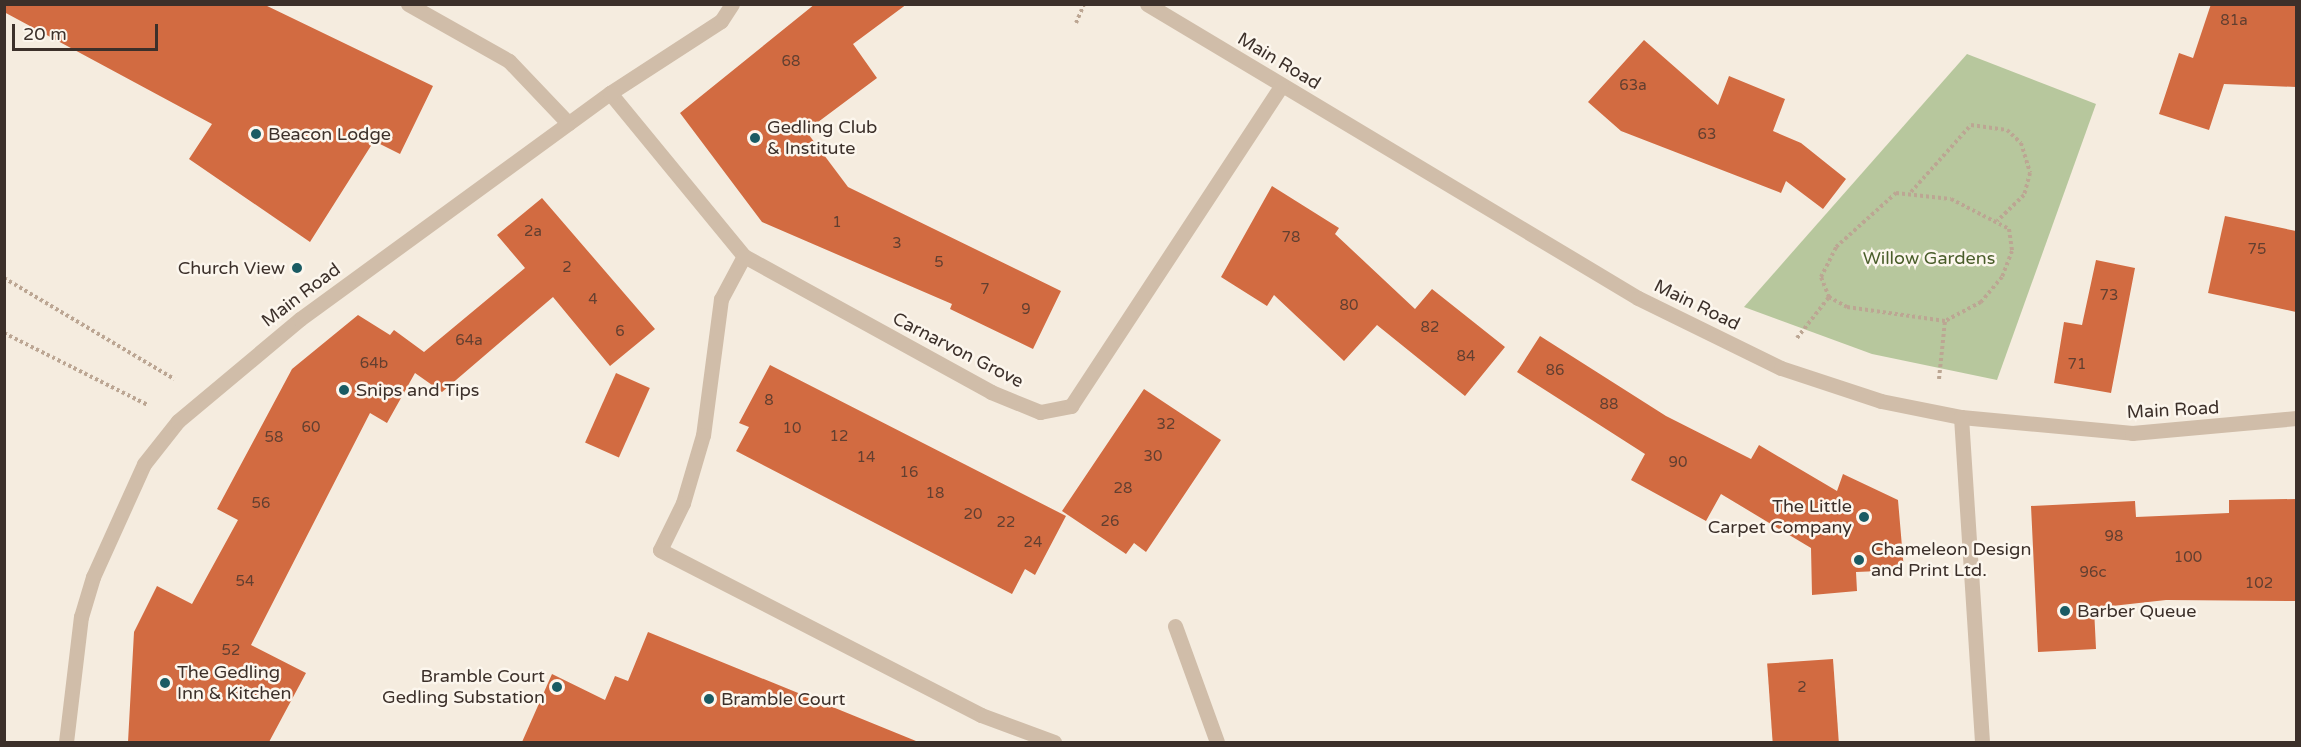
<!DOCTYPE html>
<html>
<head>
<meta charset="utf-8">
<style>
  body { margin:0 }
  #map { position:relative; width:2301px; height:747px; overflow:hidden; background:#f5ecdf; font-family:"Varela Round",sans-serif }
  div>[style] { position:absolute }
  .green>* { inset:0; background:#b7c79d }
  .building>* { inset:0; background:#d26b41; transform-origin:0 0 }
  .path>* { height:4px; margin-top:-2px; transform-origin:0; background:repeating-linear-gradient(90deg,#bca693 0 3px,transparent 0 6px) }
  .minor>* { height:15px; margin:-7.5px; padding:0 7.5px; transform-origin:7.5px; border-radius:7.5px; background:#d0bda9 }
  .dots>* { width:16px; height:16px; translate:-50% -50%; box-sizing:border-box; border:3px solid #fcf6ed; border-radius:50% }
  span { translate:-50% -50%; white-space:nowrap; text-align:center; line-height:1.15; -webkit-text-stroke:5px #fcf6ed; paint-order:stroke }
  .number-label { font-size:15px; color:#623f30 }
  .number-label span { -webkit-text-stroke-width:0 }
  .street-label { font-size:18px; color:#3c302a }
  .poi-label { font-size:18px; color:#3c302a }
  .left { translate:0 -50%; text-align:left }
  .right { translate:-100% -50%; text-align:right }
  .park-label { font-size:18px; color:#495d2a }
  .frame { position:absolute; inset:0; border:6px solid #3c302a; pointer-events:none }
  .scale { position:absolute; left:12px; top:24px; width:146px; height:27px; box-sizing:border-box; border:3px solid #3c302a; border-top:0; padding-left:8px; font-size:18px; line-height:21px; white-space:nowrap; color:#3c302a; -webkit-text-stroke:4px #fcf6ed; paint-order:stroke }
</style>
</head>
<body>
<div id="map">
  <div class="green">
    <div style="clip-path:polygon(1967px 54px,2096px 104px,1997px 380px,1872px 354px,1744px 307px)"></div>
  </div>
  <div class="building">
    <div style="clip-path:polygon(4px 4px,263px 4px,433px 86px,400px 154px,374px 141px,310px 242px,189px 159px,212px 124px,4px 12px)"></div>
    <div style="clip-path:polygon(815px 4px,907px 4px,853px 44px,877px 78px,806px 131px,848px 187px,1061px 291px,1033px 349px,950px 309px,952px 304px,762px 222px,680px 113px)"></div>
    <div style="clip-path:polygon(2211px 4px,2296px 4px,2296px 87px,2224px 84px,2209px 130px,2159px 114px,2179px 53px,2193px 58px)"></div>
    <div style="clip-path:polygon(1644px 40px,1718px 105px,1729px 76px,1785px 99px,1773px 131px,1801px 143px,1846px 179px,1823px 209px,1786px 181px,1781px 193px,1621px 131px,1588px 102px)"></div>
    <div style="clip-path:polygon(1272px 186px,1339px 228px,1335px 234px,1415px 309px,1432px 289px,1505px 347px,1465px 396px,1377px 325px,1344px 361px,1274px 295px,1267px 306px,1221px 277px)"></div>
    <div style="clip-path:polygon(542px 198px,655px 329px,610px 366px,553px 297px,442px 392px,415px 373px,387px 423px,370px 413px,251px 645px,306px 673px,269px 742px,128px 742px,134px 632px,157px 586px,192px 604px,238px 520px,217px 509px,292px 369px,358px 315px,390px 335px,394px 330px,424px 352px,525px 268px,497px 235px)"></div>
    <div style="clip-path:polygon(2225px 216px,2296px 231px,2296px 312px,2208px 293px)"></div>
    <div style="clip-path:polygon(2096px 260px,2135px 268px,2111px 393px,2054px 383px,2064px 322px,2082px 325px)"></div>
    <div style="clip-path:polygon(1540px 336px,1666px 416px,1751px 459px,1759px 445px,1837px 491px,1843px 474px,1898px 500px,1904px 570px,1856px 572px,1857px 591px,1812px 595px,1811px 548px,1721px 494px,1706px 521px,1631px 480px,1645px 454px,1517px 372px)"></div>
    <div style="clip-path:polygon(770px 365px,1066px 516px,1035px 575px,1025px 569px,1012px 594px,736px 451px,749px 427px,739px 423px)"></div>
    <div style="left:616px;top:373px;width:37px;height:76px;rotate:24deg"></div>
    <div style="clip-path:polygon(1144px 389px,1221px 440px,1146px 552px,1134px 543px,1126px 554px,1062px 511px)"></div>
    <div style="clip-path:polygon(2296px 499px,2296px 601px,2166px 600px,2094px 608px,2096px 649px,2038px 652px,2031px 506px,2135px 501px,2136px 517px,2229px 513px,2229px 500px)"></div>
    <div style="clip-path:polygon(648px 632px,916px 741px,916px 742px,522px 742px,552px 674px,605px 700px,615px 676px,628px 681px)"></div>
    <div style="left:1833px;top:659px;width:83px;height:66px;rotate:86deg"></div>
  </div>
  <div class="path">
    <div style="left:1076px;top:23px;width:21px;rotate:-67deg"></div>
    <div style="left:1911px;top:192px;width:90px;rotate:-48.2deg"></div>
    <div style="left:1971px;top:125px;width:36px;rotate:8deg"></div>
    <div style="left:2007px;top:130px;width:19px;rotate:43deg"></div>
    <div style="left:2021px;top:143px;width:31px;rotate:73deg"></div>
    <div style="left:2030px;top:173px;width:23px;rotate:105deg"></div>
    <div style="left:2024px;top:195px;width:37px;rotate:136deg"></div>
    <div style="left:4px;top:278px;width:198px;rotate:30.7deg"></div>
    <div style="left:4px;top:333px;width:161px;rotate:26.6deg"></div>
    <div style="left:1797px;top:338px;width:52px;rotate:-52deg"></div>
    <div style="left:1939px;top:379px;width:58px;rotate:-84.1deg"></div>
    <div style="left:1945px;top:321px;width:99px;rotate:-171.9deg"></div>
    <div style="left:1847px;top:307px;width:21px;rotate:-151deg"></div>
    <div style="left:1829px;top:297px;width:22px;rotate:-112deg"></div>
    <div style="left:1821px;top:277px;width:34px;rotate:-63deg"></div>
    <div style="left:1836px;top:247px;width:81px;rotate:-42deg"></div>
    <div style="left:1896px;top:193px;width:55px;rotate:6.2deg"></div>
    <div style="left:1951px;top:199px;width:65px;rotate:27.3deg"></div>
    <div style="left:2009px;top:229px;width:22px;rotate:82deg"></div>
    <div style="left:2012px;top:251px;width:28px;rotate:111deg"></div>
    <div style="left:2002px;top:277px;width:33px;rotate:130deg"></div>
    <div style="left:1981px;top:302px;width:41px;rotate:152.2deg"></div>
  </div>
  <div class="minor">
    <div style="left:408px;top:4px;width:116px;rotate:29.4deg"></div>
    <div style="left:509px;top:61px;width:86px;rotate:46.4deg"></div>
    <div style="left:1147px;top:4px;width:572px;rotate:30.91deg"></div>
    <div style="left:1638px;top:298px;width:159px;rotate:26.1deg"></div>
    <div style="left:1781px;top:368px;width:105px;rotate:18.3deg"></div>
    <div style="left:1881px;top:401px;width:82px;rotate:11.3deg"></div>
    <div style="left:1961px;top:417px;width:172px;rotate:5.3deg"></div>
    <div style="left:2132px;top:433px;width:165px;rotate:-5.2deg"></div>
    <div style="left:610px;top:93px;width:211px;rotate:50.6deg"></div>
    <div style="left:744px;top:256px;width:282px;rotate:28.8deg"></div>
    <div style="left:991px;top:392px;width:53px;rotate:22.2deg"></div>
    <div style="left:1040px;top:412px;width:32px;rotate:-11deg"></div>
    <div style="left:1071px;top:406px;width:383px;rotate:-56.7deg"></div>
    <div style="left:744px;top:256px;width:49px;rotate:118.1deg"></div>
    <div style="left:721px;top:299px;width:137px;rotate:97.5deg"></div>
    <div style="left:703px;top:435px;width:71px;rotate:106.4deg"></div>
    <div style="left:683px;top:503px;width:52px;rotate:116.1deg"></div>
    <div style="left:660px;top:550px;width:361px;rotate:27.2deg"></div>
    <div style="left:981px;top:715px;width:78px;rotate:20.3deg"></div>
    <div style="left:1961px;top:417px;width:326px;rotate:86.3deg"></div>
    <div style="left:1175px;top:626px;width:123px;rotate:70.1deg"></div>
    <div style="left:66px;top:742px;width:126px;rotate:-83.2deg"></div>
    <div style="left:81px;top:617px;width:42px;rotate:-73.3deg"></div>
    <div style="left:93px;top:577px;width:124px;rotate:-65.7deg"></div>
    <div style="left:144px;top:464px;width:55px;rotate:-51.7deg"></div>
    <div style="left:178px;top:421px;width:159px;rotate:-39.9deg"></div>
    <div style="left:300px;top:319px;width:384px;rotate:-36.1deg"></div>
    <div style="left:610px;top:93px;width:132px;rotate:-33deg"></div>
    <div style="left:721px;top:21px;width:20px;rotate:-57deg"></div>
  </div>
  <div class="dots">
    <div style="left:256px;top:134px;background:#1a5b63"></div>
    <div style="left:755px;top:138px;background:#1a5b63"></div>
    <div style="left:297px;top:268px;background:#1a5b63"></div>
    <div style="left:344px;top:390px;background:#1a5b63"></div>
    <div style="left:1864px;top:517px;background:#1a5b63"></div>
    <div style="left:1859px;top:560px;background:#1a5b63"></div>
    <div style="left:2065px;top:611px;background:#1a5b63"></div>
    <div style="left:165px;top:683px;background:#1a5b63"></div>
    <div style="left:557px;top:687px;background:#1a5b63"></div>
    <div style="left:709px;top:699px;background:#1a5b63"></div>
  </div>
  <div class="number-label">
    <span style="left:2234px;top:21px">81a</span>
    <span style="left:791px;top:62px">68</span>
    <span style="left:1633px;top:86px">63a</span>
    <span style="left:1707px;top:135px">63</span>
    <span style="left:837px;top:223px">1</span>
    <span style="left:533px;top:232px">2a</span>
    <span style="left:1291px;top:238px">78</span>
    <span style="left:897px;top:244px">3</span>
    <span style="left:2257px;top:250px">75</span>
    <span style="left:939px;top:263px">5</span>
    <span style="left:567px;top:268px">2</span>
    <span style="left:985px;top:290px">7</span>
    <span style="left:2109px;top:296px">73</span>
    <span style="left:593px;top:300px">4</span>
    <span style="left:1349px;top:306px">80</span>
    <span style="left:1026px;top:310px">9</span>
    <span style="left:1430px;top:328px">82</span>
    <span style="left:620px;top:332px">6</span>
    <span style="left:469px;top:341px">64a</span>
    <span style="left:1466px;top:357px">84</span>
    <span style="left:374px;top:364px">64b</span>
    <span style="left:2077px;top:365px">71</span>
    <span style="left:1555px;top:371px">86</span>
    <span style="left:769px;top:401px">8</span>
    <span style="left:1609px;top:405px">88</span>
    <span style="left:1166px;top:425px">32</span>
    <span style="left:311px;top:428px">60</span>
    <span style="left:792px;top:429px">10</span>
    <span style="left:839px;top:437px">12</span>
    <span style="left:274px;top:438px">58</span>
    <span style="left:1153px;top:457px">30</span>
    <span style="left:866px;top:458px">14</span>
    <span style="left:1678px;top:463px">90</span>
    <span style="left:909px;top:473px">16</span>
    <span style="left:1123px;top:489px">28</span>
    <span style="left:935px;top:494px">18</span>
    <span style="left:261px;top:504px">56</span>
    <span style="left:973px;top:515px">20</span>
    <span style="left:1110px;top:522px">26</span>
    <span style="left:1006px;top:523px">22</span>
    <span style="left:2114px;top:537px">98</span>
    <span style="left:1033px;top:543px">24</span>
    <span style="left:2188px;top:558px">100</span>
    <span style="left:2093px;top:573px">96c</span>
    <span style="left:245px;top:582px">54</span>
    <span style="left:2259px;top:584px">102</span>
    <span style="left:231px;top:651px">52</span>
    <span style="left:1802px;top:688px">2</span>
  </div>
  <div class="street-label">
    <span style="left:1279px;top:61px;rotate:31deg">Main Road</span>
    <span style="left:301px;top:295px;rotate:-37deg">Main Road</span>
    <span style="left:1697px;top:305px;rotate:26deg">Main Road</span>
    <span style="left:958px;top:350px;rotate:27deg">Carnarvon Grove</span>
    <span style="left:2173px;top:410px;rotate:-3deg">Main Road</span>
  </div>
  <div class="poi-label">
    <span class="left" style="left:767px;top:138px">Gedling Club<br>&amp; Institute</span>
    <span class="left" style="left:268px;top:134px">Beacon Lodge</span>
    <span class="right" style="left:285px;top:268px">Church View</span>
    <span class="left" style="left:356px;top:390px">Snips and Tips</span>
    <span class="right" style="left:1852px;top:517px">The Little<br>Carpet Company</span>
    <span class="left" style="left:1871px;top:560px">Chameleon Design<br>and Print Ltd.</span>
    <span class="left" style="left:2077px;top:611px">Barber Queue</span>
    <span class="left" style="left:177px;top:683px">The Gedling<br>Inn &amp; Kitchen</span>
    <span class="right" style="left:545px;top:687px">Bramble Court<br>Gedling Substation</span>
    <span class="left" style="left:721px;top:699px">Bramble Court</span>
  </div>
  <div class="park-label">
    <span style="left:1929px;top:258px">Willow Gardens</span>
  </div>
  <div class="frame"></div>
  <div class="scale">20 m</div>
</div>
</body>
</html>
